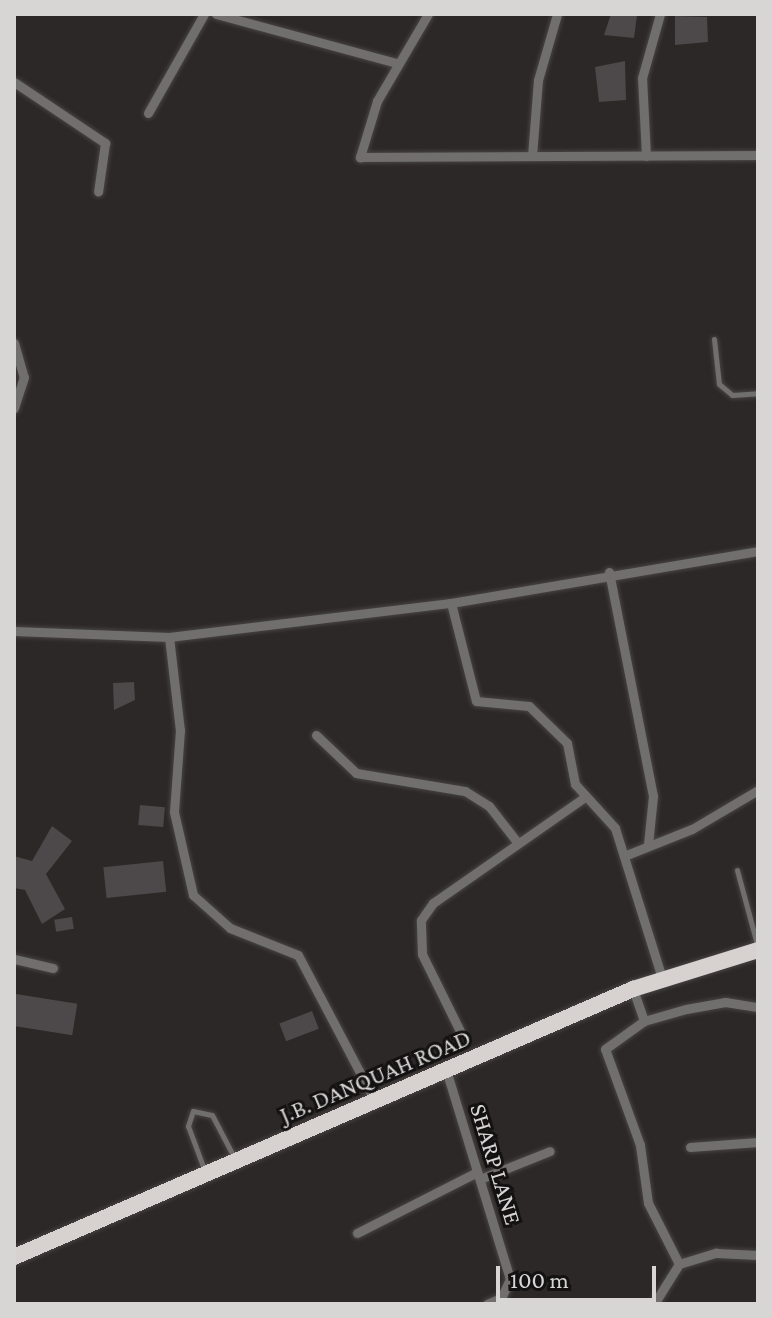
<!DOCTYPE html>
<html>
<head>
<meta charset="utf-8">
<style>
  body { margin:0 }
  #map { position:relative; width:772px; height:1318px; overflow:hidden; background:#2c2827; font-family:"Crimson Pro",serif }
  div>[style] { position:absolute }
  .building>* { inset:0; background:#4d4849; transform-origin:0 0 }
  .roads { filter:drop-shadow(0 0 2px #484443) drop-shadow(0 0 2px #484443) }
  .lane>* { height:5px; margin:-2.5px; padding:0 2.5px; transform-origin:2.5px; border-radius:2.5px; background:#716f6e }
  .street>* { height:9px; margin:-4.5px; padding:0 4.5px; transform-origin:4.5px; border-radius:4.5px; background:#716f6e }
  .highway>* { height:16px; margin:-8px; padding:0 8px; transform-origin:8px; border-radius:8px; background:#d7d2cf }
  span { translate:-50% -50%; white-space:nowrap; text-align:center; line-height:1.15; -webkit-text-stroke:6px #131111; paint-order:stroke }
  .street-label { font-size:24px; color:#d8d5d5 }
  .frame { position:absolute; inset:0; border:16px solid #d8d5d5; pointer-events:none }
  .scale { position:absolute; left:496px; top:1266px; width:160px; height:36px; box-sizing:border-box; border:4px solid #d8d5d5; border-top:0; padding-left:10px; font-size:24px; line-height:28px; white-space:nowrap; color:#d8d5d5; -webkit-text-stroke:6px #131111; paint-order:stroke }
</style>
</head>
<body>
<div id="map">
  <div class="building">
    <div style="clip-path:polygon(611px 14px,637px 15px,634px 38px,604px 35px)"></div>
    <div style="clip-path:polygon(675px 16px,707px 17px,708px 42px,675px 45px)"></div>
    <div style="clip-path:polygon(625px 61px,626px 100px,599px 102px,595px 67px)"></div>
    <div style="clip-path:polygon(134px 682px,135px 700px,114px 710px,113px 683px)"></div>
    <div style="left:140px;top:805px;width:25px;height:20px;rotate:5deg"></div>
    <div style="clip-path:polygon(52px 826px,72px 841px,46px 874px,65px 909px,42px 924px,25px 890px,14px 888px,14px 856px,32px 861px)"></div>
    <div style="left:163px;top:861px;width:31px;height:60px;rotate:84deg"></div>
    <div style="left:72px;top:917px;width:12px;height:18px;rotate:81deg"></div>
    <div style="left:16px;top:994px;width:62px;height:32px;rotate:9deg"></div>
    <div style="left:312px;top:1011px;width:19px;height:35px;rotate:69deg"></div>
  </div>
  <div class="roads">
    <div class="lane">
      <div style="left:714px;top:339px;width:45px;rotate:83.7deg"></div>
      <div style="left:719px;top:384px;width:17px;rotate:40deg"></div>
      <div style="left:732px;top:395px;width:26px;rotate:-4deg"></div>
      <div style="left:737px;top:870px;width:81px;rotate:74.9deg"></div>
      <div style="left:204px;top:1169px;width:46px;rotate:-110.4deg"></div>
      <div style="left:188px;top:1126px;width:16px;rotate:-72deg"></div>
      <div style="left:193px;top:1111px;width:19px;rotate:12deg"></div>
      <div style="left:212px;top:1115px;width:50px;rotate:62.4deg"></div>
    </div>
    <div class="street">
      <div style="left:216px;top:14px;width:187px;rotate:15.2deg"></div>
      <div style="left:428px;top:14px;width:101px;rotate:120.4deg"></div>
      <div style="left:377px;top:101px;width:59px;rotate:106.9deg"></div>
      <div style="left:360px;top:157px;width:398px;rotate:-0.3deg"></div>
      <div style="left:14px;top:82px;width:110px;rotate:33.8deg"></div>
      <div style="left:105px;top:143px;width:49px;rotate:98.1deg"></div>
      <div style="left:148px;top:113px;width:114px;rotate:-60.5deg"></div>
      <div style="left:532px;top:156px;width:76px;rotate:-85.5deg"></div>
      <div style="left:538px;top:80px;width:69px;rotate:-73.9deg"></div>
      <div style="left:646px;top:156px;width:78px;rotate:-92.9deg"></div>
      <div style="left:642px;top:78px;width:66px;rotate:-74.3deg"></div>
      <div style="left:14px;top:343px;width:35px;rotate:74deg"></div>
      <div style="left:24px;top:377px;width:33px;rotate:108deg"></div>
      <div style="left:609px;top:572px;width:228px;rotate:78.9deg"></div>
      <div style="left:653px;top:796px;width:48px;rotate:95.9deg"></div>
      <div style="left:451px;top:603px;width:101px;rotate:75.7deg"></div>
      <div style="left:476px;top:701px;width:53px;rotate:5.4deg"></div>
      <div style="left:529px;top:706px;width:53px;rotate:44.2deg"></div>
      <div style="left:567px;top:743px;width:42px;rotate:79deg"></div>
      <div style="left:575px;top:784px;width:59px;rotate:47.7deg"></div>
      <div style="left:615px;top:828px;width:157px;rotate:72.6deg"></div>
      <div style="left:14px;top:631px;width:155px;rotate:2.2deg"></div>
      <div style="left:169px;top:637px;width:284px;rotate:-6.9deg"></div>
      <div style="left:451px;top:603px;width:311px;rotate:-9.6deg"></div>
      <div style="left:169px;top:637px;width:94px;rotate:83.3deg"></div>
      <div style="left:180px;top:730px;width:82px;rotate:94.2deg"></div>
      <div style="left:174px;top:812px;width:85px;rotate:77.1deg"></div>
      <div style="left:193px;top:895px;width:50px;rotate:41.7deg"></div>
      <div style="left:230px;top:928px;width:73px;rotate:21.7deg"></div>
      <div style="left:298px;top:955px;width:167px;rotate:62.2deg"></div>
      <div style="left:316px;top:735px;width:55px;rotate:43.5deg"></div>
      <div style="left:356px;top:773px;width:110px;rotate:9.4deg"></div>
      <div style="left:465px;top:791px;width:28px;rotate:32deg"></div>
      <div style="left:489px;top:806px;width:46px;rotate:52.1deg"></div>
      <div style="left:624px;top:856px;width:73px;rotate:-21.7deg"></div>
      <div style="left:692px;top:829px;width:77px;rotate:-30.6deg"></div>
      <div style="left:14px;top:959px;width:40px;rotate:13deg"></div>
      <div style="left:633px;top:989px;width:34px;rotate:71deg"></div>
      <div style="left:460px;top:1031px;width:86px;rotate:-116.3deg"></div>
      <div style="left:422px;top:954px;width:34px;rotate:-92deg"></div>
      <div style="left:421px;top:920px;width:21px;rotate:-55deg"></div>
      <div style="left:433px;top:903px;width:185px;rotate:-34.9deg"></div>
      <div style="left:447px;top:1073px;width:215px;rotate:73deg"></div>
      <div style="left:510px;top:1279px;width:21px;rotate:115deg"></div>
      <div style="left:501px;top:1298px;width:15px;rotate:157deg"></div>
      <div style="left:690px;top:1147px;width:68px;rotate:-4.2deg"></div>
      <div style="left:480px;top:1179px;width:75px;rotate:-21.8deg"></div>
      <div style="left:357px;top:1233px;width:135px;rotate:-26.9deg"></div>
      <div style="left:679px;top:1264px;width:68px;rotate:-116.9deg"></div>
      <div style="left:648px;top:1203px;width:59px;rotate:-97.9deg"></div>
      <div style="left:640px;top:1145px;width:102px;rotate:-110deg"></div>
      <div style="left:605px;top:1049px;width:48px;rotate:-35.7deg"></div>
      <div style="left:644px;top:1021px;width:44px;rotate:-15.9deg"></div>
      <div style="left:686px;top:1009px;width:40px;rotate:-10deg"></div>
      <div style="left:725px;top:1002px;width:33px;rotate:9deg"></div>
      <div style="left:654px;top:1304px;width:47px;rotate:-58deg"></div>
      <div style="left:679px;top:1264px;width:39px;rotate:-17deg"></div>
      <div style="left:716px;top:1253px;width:42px;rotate:2.7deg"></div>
    </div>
    <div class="highway">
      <div style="left:14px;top:1257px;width:675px;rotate:-23.41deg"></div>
      <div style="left:633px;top:989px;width:131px;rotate:-17.3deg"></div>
    </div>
  </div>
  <div class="street-label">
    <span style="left:375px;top:1076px;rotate:-23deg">J.B. DANQUAH ROAD</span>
    <span style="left:496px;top:1164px;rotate:73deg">SHARP LANE</span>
  </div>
  <div class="frame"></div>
  <div class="scale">100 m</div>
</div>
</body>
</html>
